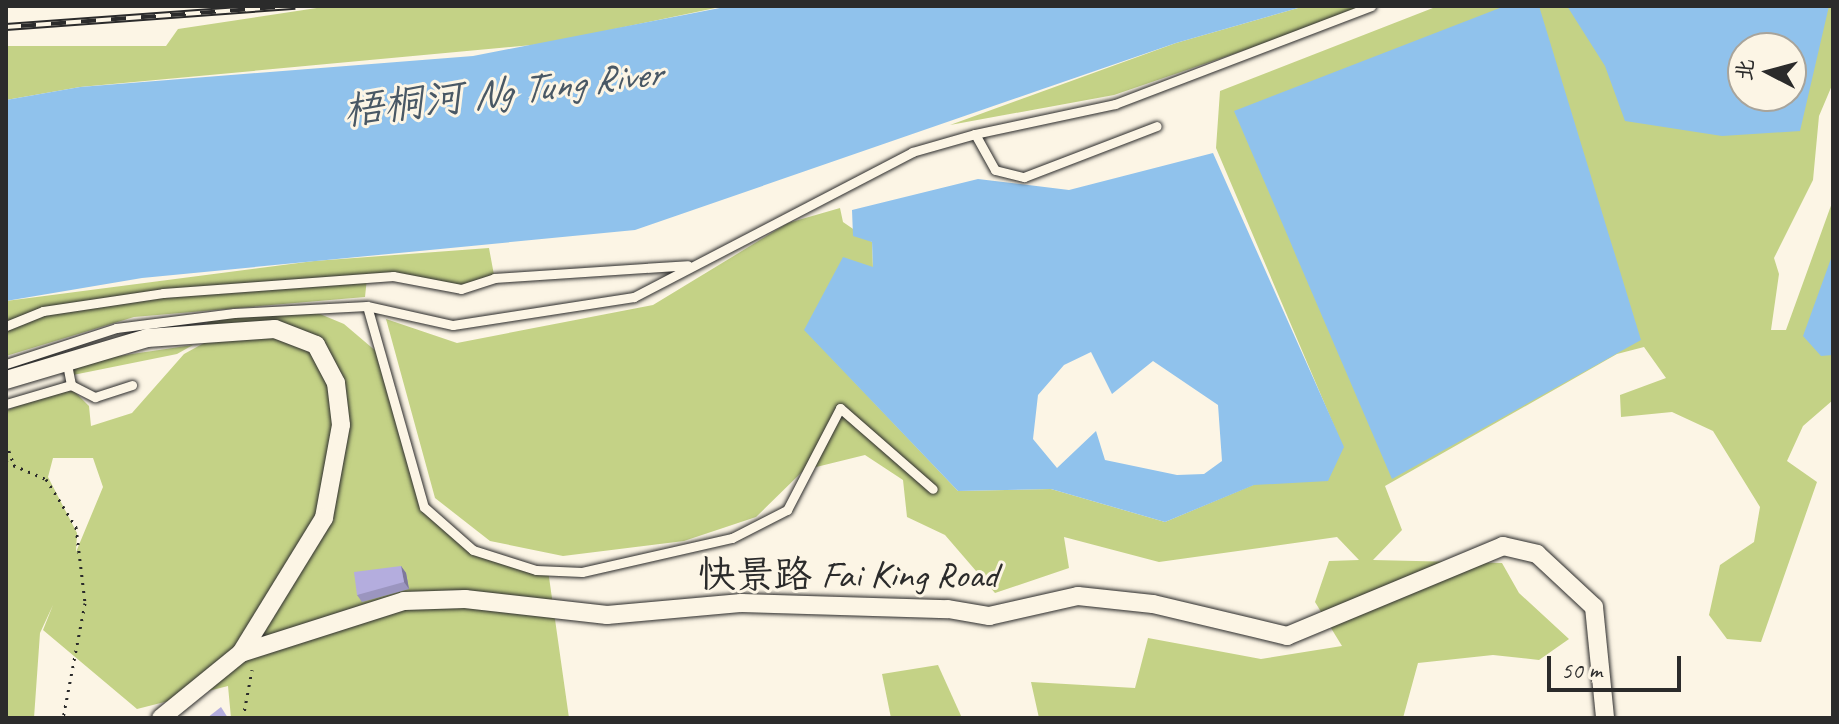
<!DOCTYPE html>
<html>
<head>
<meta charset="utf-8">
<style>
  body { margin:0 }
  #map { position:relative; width:1839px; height:724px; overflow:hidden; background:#fcf5e5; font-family:Caveat,"LXGW WenKai TC",sans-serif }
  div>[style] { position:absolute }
  .green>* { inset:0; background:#c4d286 }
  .water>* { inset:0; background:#90c2ec }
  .path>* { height:3px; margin-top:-1.5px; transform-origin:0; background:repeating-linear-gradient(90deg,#2b2b2b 0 2px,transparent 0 8px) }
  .roads { filter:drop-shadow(0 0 2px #2b2b2b) drop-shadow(0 0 2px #2b2b2b) }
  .lane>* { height:9px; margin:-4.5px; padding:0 4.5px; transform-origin:4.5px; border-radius:4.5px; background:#fcf5e5 }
  .street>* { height:18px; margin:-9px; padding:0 9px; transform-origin:9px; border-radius:9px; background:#fcf5e5 }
  .rail>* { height:8px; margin-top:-4px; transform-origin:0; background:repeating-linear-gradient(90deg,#fcf5e5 0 15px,#2b2b2b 0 30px); box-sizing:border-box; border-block:2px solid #2b2b2b }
  .wall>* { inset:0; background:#9b95bf }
  .shaded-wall>* { inset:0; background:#7e799b }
  .building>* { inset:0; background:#b4adde }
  span { translate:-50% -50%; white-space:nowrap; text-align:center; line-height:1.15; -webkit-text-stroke:6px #fcf5e5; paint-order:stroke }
  .street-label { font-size:38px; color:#2b2b2b }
  .water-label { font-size:40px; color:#495865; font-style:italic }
  .frame { position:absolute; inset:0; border:8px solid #2b2b2b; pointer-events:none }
  .north { position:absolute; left:1727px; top:32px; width:80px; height:80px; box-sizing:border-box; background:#fcf5e5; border:2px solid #a8a49b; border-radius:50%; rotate:276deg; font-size:22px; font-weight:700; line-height:32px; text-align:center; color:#2b2b2b }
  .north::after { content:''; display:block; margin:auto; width:28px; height:36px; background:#2b2b2b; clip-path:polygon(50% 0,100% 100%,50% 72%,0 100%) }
  .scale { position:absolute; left:1547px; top:656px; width:134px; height:36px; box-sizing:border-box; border:4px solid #2b2b2b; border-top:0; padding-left:10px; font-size:24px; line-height:28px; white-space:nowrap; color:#2b2b2b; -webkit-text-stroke:6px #fcf5e5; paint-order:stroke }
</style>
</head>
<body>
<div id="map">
  <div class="green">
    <div style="clip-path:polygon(330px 6px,725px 6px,543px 44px,80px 87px,6px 100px,6px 46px,166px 46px,178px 29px)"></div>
    <div style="clip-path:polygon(1305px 6px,1373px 6px,1114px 95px,950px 125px,1176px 43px)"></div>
    <div style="clip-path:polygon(evenodd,1438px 6px,1833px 6px,1833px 83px,1819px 116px,1813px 180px,1774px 258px,1779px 274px,1771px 330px,1786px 330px,1833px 200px,1833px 400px,1803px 426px,1787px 461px,1817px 482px,1761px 642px,1727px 639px,1709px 615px,1720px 565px,1754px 542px,1760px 507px,1713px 431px,1672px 412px,1621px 417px,1620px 395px,1666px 378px,1644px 347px,1617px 354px,1385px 486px,1402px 530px,1373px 560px,1502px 563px,1519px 593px,1569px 639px,1539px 660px,1493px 655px,1418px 663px,1403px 718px,1039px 718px,1031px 682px,1135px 688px,1148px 638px,1261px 659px,1342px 646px,1315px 602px,1329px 561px,1359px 560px,1337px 537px,1159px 562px,1064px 537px,1069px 568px,995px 593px,945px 535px,907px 517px,903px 480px,865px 455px,804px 470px,756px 517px,684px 541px,563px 556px,490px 541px,435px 498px,386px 319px,457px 343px,653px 305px,788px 223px,840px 208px,843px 222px,872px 242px,873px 268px,805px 330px,958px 491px,1051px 489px,1165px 522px,1343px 447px,1216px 148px,1220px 91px,1438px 6px,1743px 48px,1791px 48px,1791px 96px,1743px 96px,1743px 48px)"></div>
    <div style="clip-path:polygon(489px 248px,494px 275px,461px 289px,386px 273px,367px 278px,365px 297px,134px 317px,6px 356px,6px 301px,314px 261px)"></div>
    <div style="clip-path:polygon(evenodd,308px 309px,344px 324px,384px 358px,430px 511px,482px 553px,548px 570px,569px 718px,231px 718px,228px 686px,137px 709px,43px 630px,53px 605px,40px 633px,34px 718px,6px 718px,6px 411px,46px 392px,74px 391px,89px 406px,91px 426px,132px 413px,184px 354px,204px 343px,208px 319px,308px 309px,53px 458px,93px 458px,103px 487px,76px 552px,77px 533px,48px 477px,53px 458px)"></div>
    <div style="clip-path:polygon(193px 345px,177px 354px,73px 375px,71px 363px)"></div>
    <div style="clip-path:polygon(938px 665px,962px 718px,891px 718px,882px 674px)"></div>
  </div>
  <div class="water">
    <div style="clip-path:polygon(730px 6px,1305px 6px,1176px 43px,635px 230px,142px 278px,6px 301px,6px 100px,80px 87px,473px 56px)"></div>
    <div style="clip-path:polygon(1505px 6px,1539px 6px,1641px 340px,1392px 479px,1234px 111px)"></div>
    <div style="clip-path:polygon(evenodd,1567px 6px,1829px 6px,1800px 131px,1722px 136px,1625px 121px,1605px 66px,1567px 6px,1743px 48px,1791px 48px,1791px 96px,1743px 96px,1743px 48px)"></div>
    <div style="clip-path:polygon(evenodd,1213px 153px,1344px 447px,1328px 481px,1254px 485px,1165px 522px,1051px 489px,958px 491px,804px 330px,843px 257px,873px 267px,872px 242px,853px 236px,852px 210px,978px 179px,1069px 190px,1213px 153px,1091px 352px,1112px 394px,1153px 361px,1218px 405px,1222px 461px,1204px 474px,1177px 475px,1105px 460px,1096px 431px,1057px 468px,1033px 439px,1038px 395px,1064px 365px,1091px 352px)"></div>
    <div style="clip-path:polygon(1833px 253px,1833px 355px,1821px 356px,1803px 336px)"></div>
  </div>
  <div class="path">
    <div style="left:6px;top:443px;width:23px;rotate:70deg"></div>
    <div style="left:6px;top:462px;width:43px;rotate:23deg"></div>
    <div style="left:46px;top:479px;width:57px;rotate:58deg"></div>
    <div style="left:76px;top:527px;width:77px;rotate:83.2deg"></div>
    <div style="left:85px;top:603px;width:117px;rotate:100.8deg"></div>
    <div style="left:243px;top:718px;width:49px;rotate:-79.4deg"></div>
  </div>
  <div class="roads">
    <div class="lane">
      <div style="left:975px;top:134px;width:143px;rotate:-12.1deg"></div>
      <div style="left:1115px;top:104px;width:274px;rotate:-20.9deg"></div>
      <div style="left:367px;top:306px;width:209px;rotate:74.2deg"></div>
      <div style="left:424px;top:507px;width:65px;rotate:41.3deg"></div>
      <div style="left:473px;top:550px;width:66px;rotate:17.6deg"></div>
      <div style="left:536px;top:570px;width:46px;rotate:2.5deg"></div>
      <div style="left:582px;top:572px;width:154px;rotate:-12.8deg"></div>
      <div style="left:732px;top:538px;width:62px;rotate:-27deg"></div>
      <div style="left:787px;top:510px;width:115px;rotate:-62.5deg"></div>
      <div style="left:840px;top:408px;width:123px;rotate:41.1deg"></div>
      <div style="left:6px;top:326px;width:40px;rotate:-22deg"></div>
      <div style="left:43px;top:311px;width:121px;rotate:-8.5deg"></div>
      <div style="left:163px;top:293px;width:231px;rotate:-4.2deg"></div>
      <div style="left:393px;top:276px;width:69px;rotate:10.8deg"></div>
      <div style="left:461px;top:289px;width:35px;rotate:-18deg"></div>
      <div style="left:494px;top:278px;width:194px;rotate:-3.8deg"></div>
      <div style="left:66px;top:359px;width:26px;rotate:79deg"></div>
      <div style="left:71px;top:385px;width:27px;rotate:27deg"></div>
      <div style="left:95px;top:397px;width:39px;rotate:-18deg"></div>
      <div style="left:6px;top:364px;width:116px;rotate:-18.1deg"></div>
      <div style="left:116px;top:328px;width:119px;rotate:-7.2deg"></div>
      <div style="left:234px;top:313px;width:133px;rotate:-3deg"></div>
      <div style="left:367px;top:306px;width:88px;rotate:12.5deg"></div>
      <div style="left:453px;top:325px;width:183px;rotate:-8.8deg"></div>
      <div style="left:634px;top:297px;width:314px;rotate:-27.5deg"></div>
      <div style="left:912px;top:152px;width:66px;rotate:-15.9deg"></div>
      <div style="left:975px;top:134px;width:41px;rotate:60.9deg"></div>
      <div style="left:995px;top:170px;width:30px;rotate:14deg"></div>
      <div style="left:1024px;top:177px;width:142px;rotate:-21deg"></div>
      <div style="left:6px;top:404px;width:68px;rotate:-16.3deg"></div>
    </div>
    <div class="street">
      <div style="left:6px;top:380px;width:147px;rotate:-16.6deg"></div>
      <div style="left:147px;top:338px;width:128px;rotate:-4deg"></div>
      <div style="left:275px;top:329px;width:44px;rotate:21.3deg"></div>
      <div style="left:316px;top:345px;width:43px;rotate:62.2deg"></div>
      <div style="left:336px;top:383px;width:42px;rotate:83.2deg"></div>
      <div style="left:341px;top:425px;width:95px;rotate:100.4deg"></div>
      <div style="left:324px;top:518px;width:158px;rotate:121.6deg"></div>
      <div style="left:241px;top:653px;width:103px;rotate:140.9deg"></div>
      <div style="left:241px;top:653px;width:171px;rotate:-17.7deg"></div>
      <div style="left:404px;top:601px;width:61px;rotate:-1.9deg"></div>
      <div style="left:465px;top:599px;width:143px;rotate:6.4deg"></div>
      <div style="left:607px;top:615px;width:135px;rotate:-5.1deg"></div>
      <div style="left:741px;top:603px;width:207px;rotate:1.7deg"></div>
      <div style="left:948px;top:609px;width:42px;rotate:9.7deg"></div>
      <div style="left:989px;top:616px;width:91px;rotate:-12.7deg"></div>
      <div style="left:1078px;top:596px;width:75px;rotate:6.1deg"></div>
      <div style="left:1153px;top:604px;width:138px;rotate:13.4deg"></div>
      <div style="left:1287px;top:636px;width:234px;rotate:-22.6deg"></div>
      <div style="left:1503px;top:546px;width:35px;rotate:13deg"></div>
      <div style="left:1537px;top:554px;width:78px;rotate:42.9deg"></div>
      <div style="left:1594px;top:607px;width:112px;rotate:84.3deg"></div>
    </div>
  </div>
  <div class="rail">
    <div style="left:6px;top:27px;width:290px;rotate:-4.2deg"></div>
  </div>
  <div class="wall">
    <div style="clip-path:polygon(401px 566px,406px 573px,409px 589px,362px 602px,357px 595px)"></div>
  </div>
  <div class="shaded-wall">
    <div style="clip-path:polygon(401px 566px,406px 573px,409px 589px,404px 582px)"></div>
  </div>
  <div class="building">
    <div style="clip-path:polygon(401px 566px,404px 582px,357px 595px,354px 572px)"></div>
    <div style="clip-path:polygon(221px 707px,228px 718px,207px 718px)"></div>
  </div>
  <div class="street-label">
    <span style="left:848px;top:575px">快景路 Fai King Road</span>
  </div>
  <div class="water-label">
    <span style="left:502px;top:92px;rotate:-7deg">梧桐河 Ng Tung River</span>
  </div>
  <div class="frame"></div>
  <div class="north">北</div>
  <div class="scale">50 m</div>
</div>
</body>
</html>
